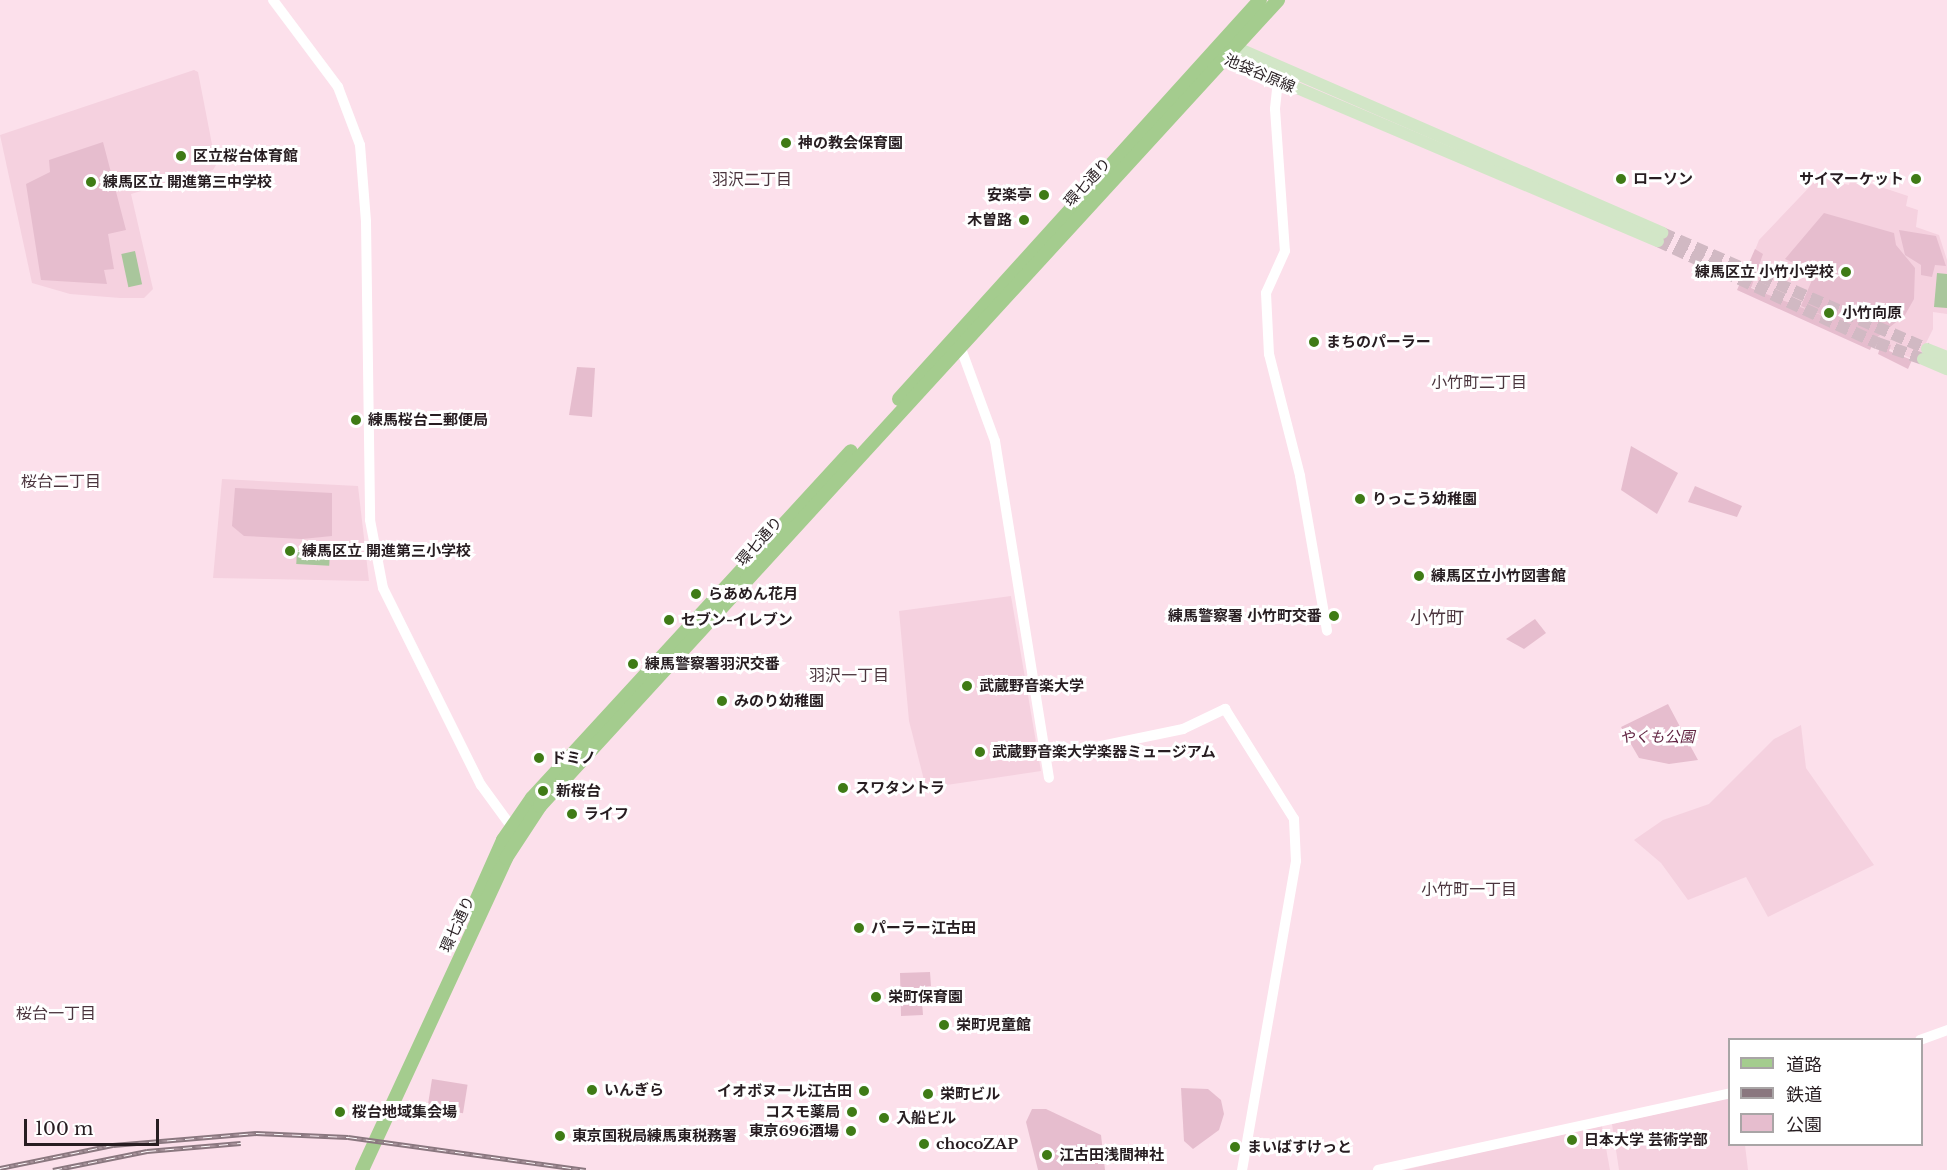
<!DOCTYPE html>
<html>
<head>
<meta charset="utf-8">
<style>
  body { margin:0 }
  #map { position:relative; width:1947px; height:1170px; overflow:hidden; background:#fce0eb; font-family:"Libre Baskerville","Noto Sans JP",serif }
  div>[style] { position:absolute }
  .built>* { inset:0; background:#f5d1df }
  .green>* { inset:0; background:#e6bdce; transform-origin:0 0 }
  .water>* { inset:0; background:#a9c69c; transform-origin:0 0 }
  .secondary-tunnel>* { height:12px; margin-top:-6px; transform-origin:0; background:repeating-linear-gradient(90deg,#d1b9c3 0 12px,transparent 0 18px) }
  .tertiary>* { height:10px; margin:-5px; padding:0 5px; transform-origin:5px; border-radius:5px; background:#fff }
  .secondary>* { height:12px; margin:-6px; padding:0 6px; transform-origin:6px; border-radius:6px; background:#d2e6c7 }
  .primary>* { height:14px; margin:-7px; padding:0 7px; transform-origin:7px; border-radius:7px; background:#a4cc8e }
  .rail>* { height:5px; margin-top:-2.5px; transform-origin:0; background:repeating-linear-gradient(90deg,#fff 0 9px,#8a777f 0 18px); box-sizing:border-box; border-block:2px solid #8a777f }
  .dots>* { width:16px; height:16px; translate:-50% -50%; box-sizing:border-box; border:3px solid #fff; border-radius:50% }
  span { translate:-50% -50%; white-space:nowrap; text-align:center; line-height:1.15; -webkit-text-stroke:6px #fff; paint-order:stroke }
  .street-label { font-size:15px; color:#271d21 }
  .poi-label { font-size:15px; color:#271d21; font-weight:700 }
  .left { translate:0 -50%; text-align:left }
  .right { translate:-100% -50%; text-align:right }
  .park-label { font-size:15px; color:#622543; font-style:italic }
  .neighbourhood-label { font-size:16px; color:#4b353e }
  .quarter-label { font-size:18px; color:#4b353e }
  .legend { position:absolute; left:1728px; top:1038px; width:195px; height:108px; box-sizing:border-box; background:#fff; border:2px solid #a9a5a6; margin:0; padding:8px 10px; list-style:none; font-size:18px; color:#271d21 }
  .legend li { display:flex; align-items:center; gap:12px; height:30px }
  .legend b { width:30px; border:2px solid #a9a5a6 }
  .scale { position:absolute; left:24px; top:1119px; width:135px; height:27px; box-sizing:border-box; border:3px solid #271d21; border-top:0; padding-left:8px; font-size:18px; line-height:21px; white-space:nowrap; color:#271d21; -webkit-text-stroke:4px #fff; paint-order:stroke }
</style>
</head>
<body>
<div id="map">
  <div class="built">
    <div style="clip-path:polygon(194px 70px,198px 72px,216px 165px,213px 170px,131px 194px,153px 289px,144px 298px,120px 298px,70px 294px,32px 283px,0 135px)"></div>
    <div style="clip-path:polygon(1819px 177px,1849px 185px,1851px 177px,1908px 196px,1906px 206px,1918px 210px,1916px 227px,1939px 235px,1947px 260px,1947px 314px,1933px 312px,1933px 329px,1917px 361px,1742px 283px,1759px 240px)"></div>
    <div style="clip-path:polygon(222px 479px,358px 486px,369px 581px,213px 578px)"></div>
    <div style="clip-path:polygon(1011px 596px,1041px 771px,926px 788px,909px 721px,899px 611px)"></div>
    <div style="clip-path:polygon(1801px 725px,1806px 768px,1874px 865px,1768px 917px,1746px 877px,1688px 900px,1661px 863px,1634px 840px,1663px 820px,1709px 804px,1774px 739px)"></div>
    <div style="clip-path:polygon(1729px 1098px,1730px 1144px,1745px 1145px,1748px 1170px,1619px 1170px,1612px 1124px)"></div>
    <div style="clip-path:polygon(1602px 1126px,1610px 1170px,1404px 1170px,1485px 1151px)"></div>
  </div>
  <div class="green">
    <div style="clip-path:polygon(103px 142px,126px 230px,108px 234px,114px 269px,104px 270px,107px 284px,41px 280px,26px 184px,50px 172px,49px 160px)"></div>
    <div style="clip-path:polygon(1824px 213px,1894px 233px,1896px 245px,1915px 268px,1914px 299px,1905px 315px,1875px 339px,1870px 350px,1737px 290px,1755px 249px,1763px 254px,1751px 288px,1829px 318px,1801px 306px,1815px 273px,1785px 259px)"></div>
    <div style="clip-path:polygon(1899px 230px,1936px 236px,1946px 266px,1935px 265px,1932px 277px,1921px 275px,1921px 265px,1905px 255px)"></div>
    <div style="clip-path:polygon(1882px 341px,1891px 345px,1889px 351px,1912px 360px,1908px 369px,1878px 354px)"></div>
    <div style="clip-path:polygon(577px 367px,595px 368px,592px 417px,569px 415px)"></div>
    <div style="clip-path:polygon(1631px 446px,1678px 473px,1657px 514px,1621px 490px)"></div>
    <div style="clip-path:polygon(1695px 486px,1742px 506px,1737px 517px,1688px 502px)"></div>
    <div style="clip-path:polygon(235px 488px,332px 493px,332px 536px,302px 539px,244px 536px,232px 526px)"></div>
    <div style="clip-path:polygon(1535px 619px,1546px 633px,1524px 649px,1506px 639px)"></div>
    <div style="clip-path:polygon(1668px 704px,1686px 738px,1698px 760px,1669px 764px,1639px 758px,1621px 727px)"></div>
    <div style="clip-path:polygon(930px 972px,931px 986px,921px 987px,923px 1015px,901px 1016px,900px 973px)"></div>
    <div style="left:432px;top:1079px;width:36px;height:29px;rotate:9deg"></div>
    <div style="clip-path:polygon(1181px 1088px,1208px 1089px,1221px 1100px,1224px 1114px,1219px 1130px,1193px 1149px,1184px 1141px)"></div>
    <div style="clip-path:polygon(1032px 1109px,1046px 1109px,1101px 1135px,1105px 1170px,1038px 1170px,1026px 1122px)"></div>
  </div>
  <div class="water">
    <div style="left:135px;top:251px;width:34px;height:14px;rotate:78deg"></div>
    <div style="clip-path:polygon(1937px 273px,1947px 274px,1947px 308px,1934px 307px)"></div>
    <div style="left:297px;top:550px;width:33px;height:14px;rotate:3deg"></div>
  </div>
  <div class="secondary-tunnel">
    <div style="left:1662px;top:233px;width:289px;rotate:23.6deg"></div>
    <div style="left:1658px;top:241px;width:242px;rotate:25deg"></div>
    <div style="left:1877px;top:343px;width:49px;rotate:19.2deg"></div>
  </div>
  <div class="tertiary">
    <div style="left:273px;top:0;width:109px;rotate:53.2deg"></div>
    <div style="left:338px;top:87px;width:62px;rotate:69.2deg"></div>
    <div style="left:360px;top:145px;width:77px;rotate:85.5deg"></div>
    <div style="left:366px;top:222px;width:298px;rotate:89.2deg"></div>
    <div style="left:370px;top:520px;width:69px;rotate:79.2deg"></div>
    <div style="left:383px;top:588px;width:220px;rotate:63.6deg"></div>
    <div style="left:481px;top:785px;width:59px;rotate:53.9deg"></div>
    <div style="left:1278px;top:80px;width:29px;rotate:96deg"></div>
    <div style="left:1275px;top:109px;width:142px;rotate:86deg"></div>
    <div style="left:1285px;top:251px;width:46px;rotate:114.3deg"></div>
    <div style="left:1266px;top:293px;width:61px;rotate:87.2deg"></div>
    <div style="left:1269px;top:354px;width:126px;rotate:75.7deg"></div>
    <div style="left:1300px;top:476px;width:157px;rotate:80.1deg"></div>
    <div style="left:960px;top:346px;width:101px;rotate:69.8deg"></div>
    <div style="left:995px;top:441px;width:341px;rotate:80.9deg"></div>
    <div style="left:1048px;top:757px;width:138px;rotate:-11.7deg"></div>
    <div style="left:1183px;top:729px;width:47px;rotate:-25.5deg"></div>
    <div style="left:1225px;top:709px;width:130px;rotate:57.9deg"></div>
    <div style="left:1294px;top:819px;width:42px;rotate:87.3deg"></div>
    <div style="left:1296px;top:861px;width:314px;rotate:99.9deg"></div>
    <div style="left:1920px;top:1040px;width:29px;rotate:-20deg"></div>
    <div style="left:1378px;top:1170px;width:360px;rotate:-12.3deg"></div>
  </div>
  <div class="secondary">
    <div style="left:1226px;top:50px;width:9px;rotate:-18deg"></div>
    <div style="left:1235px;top:47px;width:466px;rotate:23.5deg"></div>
    <div style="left:1217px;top:54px;width:479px;rotate:23deg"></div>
    <div style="left:1927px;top:349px;width:22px;rotate:22deg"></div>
    <div style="left:1923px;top:359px;width:26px;rotate:23deg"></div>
  </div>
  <div class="primary">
    <div style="left:899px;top:399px;width:538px;rotate:-47.86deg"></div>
    <div style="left:471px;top:912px;width:79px;rotate:-66deg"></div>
    <div style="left:503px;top:840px;width:51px;rotate:-55.4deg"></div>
    <div style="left:532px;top:798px;width:471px;rotate:-47.4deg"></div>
    <div style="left:362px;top:1170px;width:344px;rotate:-65.2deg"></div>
    <div style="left:506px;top:858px;width:62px;rotate:-56.8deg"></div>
    <div style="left:540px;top:806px;width:1093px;rotate:-47.52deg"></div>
  </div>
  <div class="rail">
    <div style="left:0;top:1168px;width:115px;rotate:-11.5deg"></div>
    <div style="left:113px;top:1145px;width:144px;rotate:-4.8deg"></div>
    <div style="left:256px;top:1133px;width:92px;rotate:2.5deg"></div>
    <div style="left:348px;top:1137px;width:240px;rotate:7.9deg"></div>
    <div style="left:53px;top:1170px;width:96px;rotate:-11.4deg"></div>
    <div style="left:147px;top:1151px;width:94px;rotate:-4.9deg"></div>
  </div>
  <div class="dots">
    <div style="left:786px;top:143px;background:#3f7b16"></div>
    <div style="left:181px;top:156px;background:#3f7b16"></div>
    <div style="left:1621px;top:179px;background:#3f7b16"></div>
    <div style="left:1916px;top:179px;background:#3f7b16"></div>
    <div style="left:91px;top:182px;background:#3f7b16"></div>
    <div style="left:1044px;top:195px;background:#3f7b16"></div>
    <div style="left:1024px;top:220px;background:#3f7b16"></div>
    <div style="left:1846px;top:272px;background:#3f7b16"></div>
    <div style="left:1829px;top:313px;background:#3f7b16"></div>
    <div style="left:1314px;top:342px;background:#3f7b16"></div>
    <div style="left:356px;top:420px;background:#3f7b16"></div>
    <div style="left:1360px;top:499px;background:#3f7b16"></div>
    <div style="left:290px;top:551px;background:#3f7b16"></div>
    <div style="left:1419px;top:576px;background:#3f7b16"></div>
    <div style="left:696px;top:594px;background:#3f7b16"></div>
    <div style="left:1334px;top:616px;background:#3f7b16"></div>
    <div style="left:669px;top:620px;background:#3f7b16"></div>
    <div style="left:633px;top:664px;background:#3f7b16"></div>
    <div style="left:967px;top:686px;background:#3f7b16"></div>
    <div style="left:722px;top:701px;background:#3f7b16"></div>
    <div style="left:980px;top:752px;background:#3f7b16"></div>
    <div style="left:539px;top:758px;background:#3f7b16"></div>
    <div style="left:843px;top:788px;background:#3f7b16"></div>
    <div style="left:543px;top:791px;background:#3f7b16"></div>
    <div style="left:572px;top:814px;background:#3f7b16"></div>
    <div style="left:859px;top:928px;background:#3f7b16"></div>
    <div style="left:876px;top:997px;background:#3f7b16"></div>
    <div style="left:944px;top:1025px;background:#3f7b16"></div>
    <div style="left:592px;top:1090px;background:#3f7b16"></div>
    <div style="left:864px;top:1091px;background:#3f7b16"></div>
    <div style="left:928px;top:1094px;background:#3f7b16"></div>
    <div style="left:340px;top:1112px;background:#3f7b16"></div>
    <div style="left:852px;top:1112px;background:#3f7b16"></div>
    <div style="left:884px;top:1118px;background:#3f7b16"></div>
    <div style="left:851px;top:1131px;background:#3f7b16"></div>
    <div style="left:560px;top:1136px;background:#3f7b16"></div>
    <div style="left:1572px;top:1140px;background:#3f7b16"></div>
    <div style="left:924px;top:1144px;background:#3f7b16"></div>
    <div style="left:1235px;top:1147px;background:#3f7b16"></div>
    <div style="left:1047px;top:1155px;background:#3f7b16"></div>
  </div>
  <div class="street-label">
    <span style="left:1260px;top:73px;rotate:23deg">池袋谷原線</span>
    <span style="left:1087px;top:182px;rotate:-47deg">環七通り</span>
    <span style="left:759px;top:541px;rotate:-48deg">環七通り</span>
    <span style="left:457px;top:924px;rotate:-65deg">環七通り</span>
  </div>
  <div class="poi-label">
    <span class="left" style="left:798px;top:143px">神の教会保育園</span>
    <span class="left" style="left:193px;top:156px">区立桜台体育館</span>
    <span class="left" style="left:1633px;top:179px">ローソン</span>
    <span class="right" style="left:1904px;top:179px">サイマーケット</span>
    <span class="left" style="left:103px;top:182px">練馬区立 開進第三中学校</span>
    <span class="right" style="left:1032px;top:195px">安楽亭</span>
    <span class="right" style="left:1012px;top:220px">木曽路</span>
    <span class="right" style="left:1834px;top:272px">練馬区立 小竹小学校</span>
    <span class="left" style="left:1842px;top:313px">小竹向原</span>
    <span class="left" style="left:1326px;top:342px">まちのパーラー</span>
    <span class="left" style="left:368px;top:420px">練馬桜台二郵便局</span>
    <span class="left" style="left:1372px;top:499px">りっこう幼稚園</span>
    <span class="left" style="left:302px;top:551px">練馬区立 開進第三小学校</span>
    <span class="left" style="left:1431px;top:576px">練馬区立小竹図書館</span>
    <span class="left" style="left:708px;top:594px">らあめん花月</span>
    <span class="right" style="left:1322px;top:616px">練馬警察署 小竹町交番</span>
    <span class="left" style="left:681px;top:620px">セブン-イレブン</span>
    <span class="left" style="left:645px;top:664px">練馬警察署羽沢交番</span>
    <span class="left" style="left:979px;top:686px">武蔵野音楽大学</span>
    <span class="left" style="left:734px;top:701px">みのり幼稚園</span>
    <span class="left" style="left:992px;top:752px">武蔵野音楽大学楽器ミュージアム</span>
    <span class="left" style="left:551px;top:758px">ドミノ</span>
    <span class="left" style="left:855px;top:788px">スワタントラ</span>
    <span class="left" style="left:556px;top:791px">新桜台</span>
    <span class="left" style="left:584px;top:814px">ライフ</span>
    <span class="left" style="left:871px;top:928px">パーラー江古田</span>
    <span class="left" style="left:888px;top:997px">栄町保育園</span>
    <span class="left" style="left:956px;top:1025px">栄町児童館</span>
    <span class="left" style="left:604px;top:1090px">いんぎら</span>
    <span class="right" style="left:852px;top:1091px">イオボヌール江古田</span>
    <span class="left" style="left:940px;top:1094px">栄町ビル</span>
    <span class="left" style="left:352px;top:1112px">桜台地域集会場</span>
    <span class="right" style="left:840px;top:1112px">コスモ薬局</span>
    <span class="left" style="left:896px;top:1118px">入船ビル</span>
    <span class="right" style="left:839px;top:1131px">東京696酒場</span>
    <span class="left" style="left:572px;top:1136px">東京国税局練馬東税務署</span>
    <span class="left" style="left:1584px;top:1140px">日本大学 芸術学部</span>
    <span class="left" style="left:936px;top:1144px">chocoZAP</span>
    <span class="left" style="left:1247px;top:1147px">まいばすけっと</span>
    <span class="left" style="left:1059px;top:1155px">江古田浅間神社</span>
  </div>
  <div class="park-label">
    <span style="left:1657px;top:737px">やくも公園</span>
  </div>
  <div class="neighbourhood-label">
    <span style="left:752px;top:179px">羽沢二丁目</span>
    <span style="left:1479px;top:382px">小竹町二丁目</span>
    <span style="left:61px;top:481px">桜台二丁目</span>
    <span style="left:849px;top:675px">羽沢一丁目</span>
    <span style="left:1469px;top:889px">小竹町一丁目</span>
    <span style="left:56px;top:1013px">桜台一丁目</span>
  </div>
  <div class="quarter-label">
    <span style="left:1437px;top:618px">小竹町</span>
  </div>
  <ul class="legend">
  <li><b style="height:8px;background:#a4cc8e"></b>道路</li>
  <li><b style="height:8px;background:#8a777f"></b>鉄道</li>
  <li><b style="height:16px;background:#e6bdce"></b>公園</li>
  </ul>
  <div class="scale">100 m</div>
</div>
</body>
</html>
